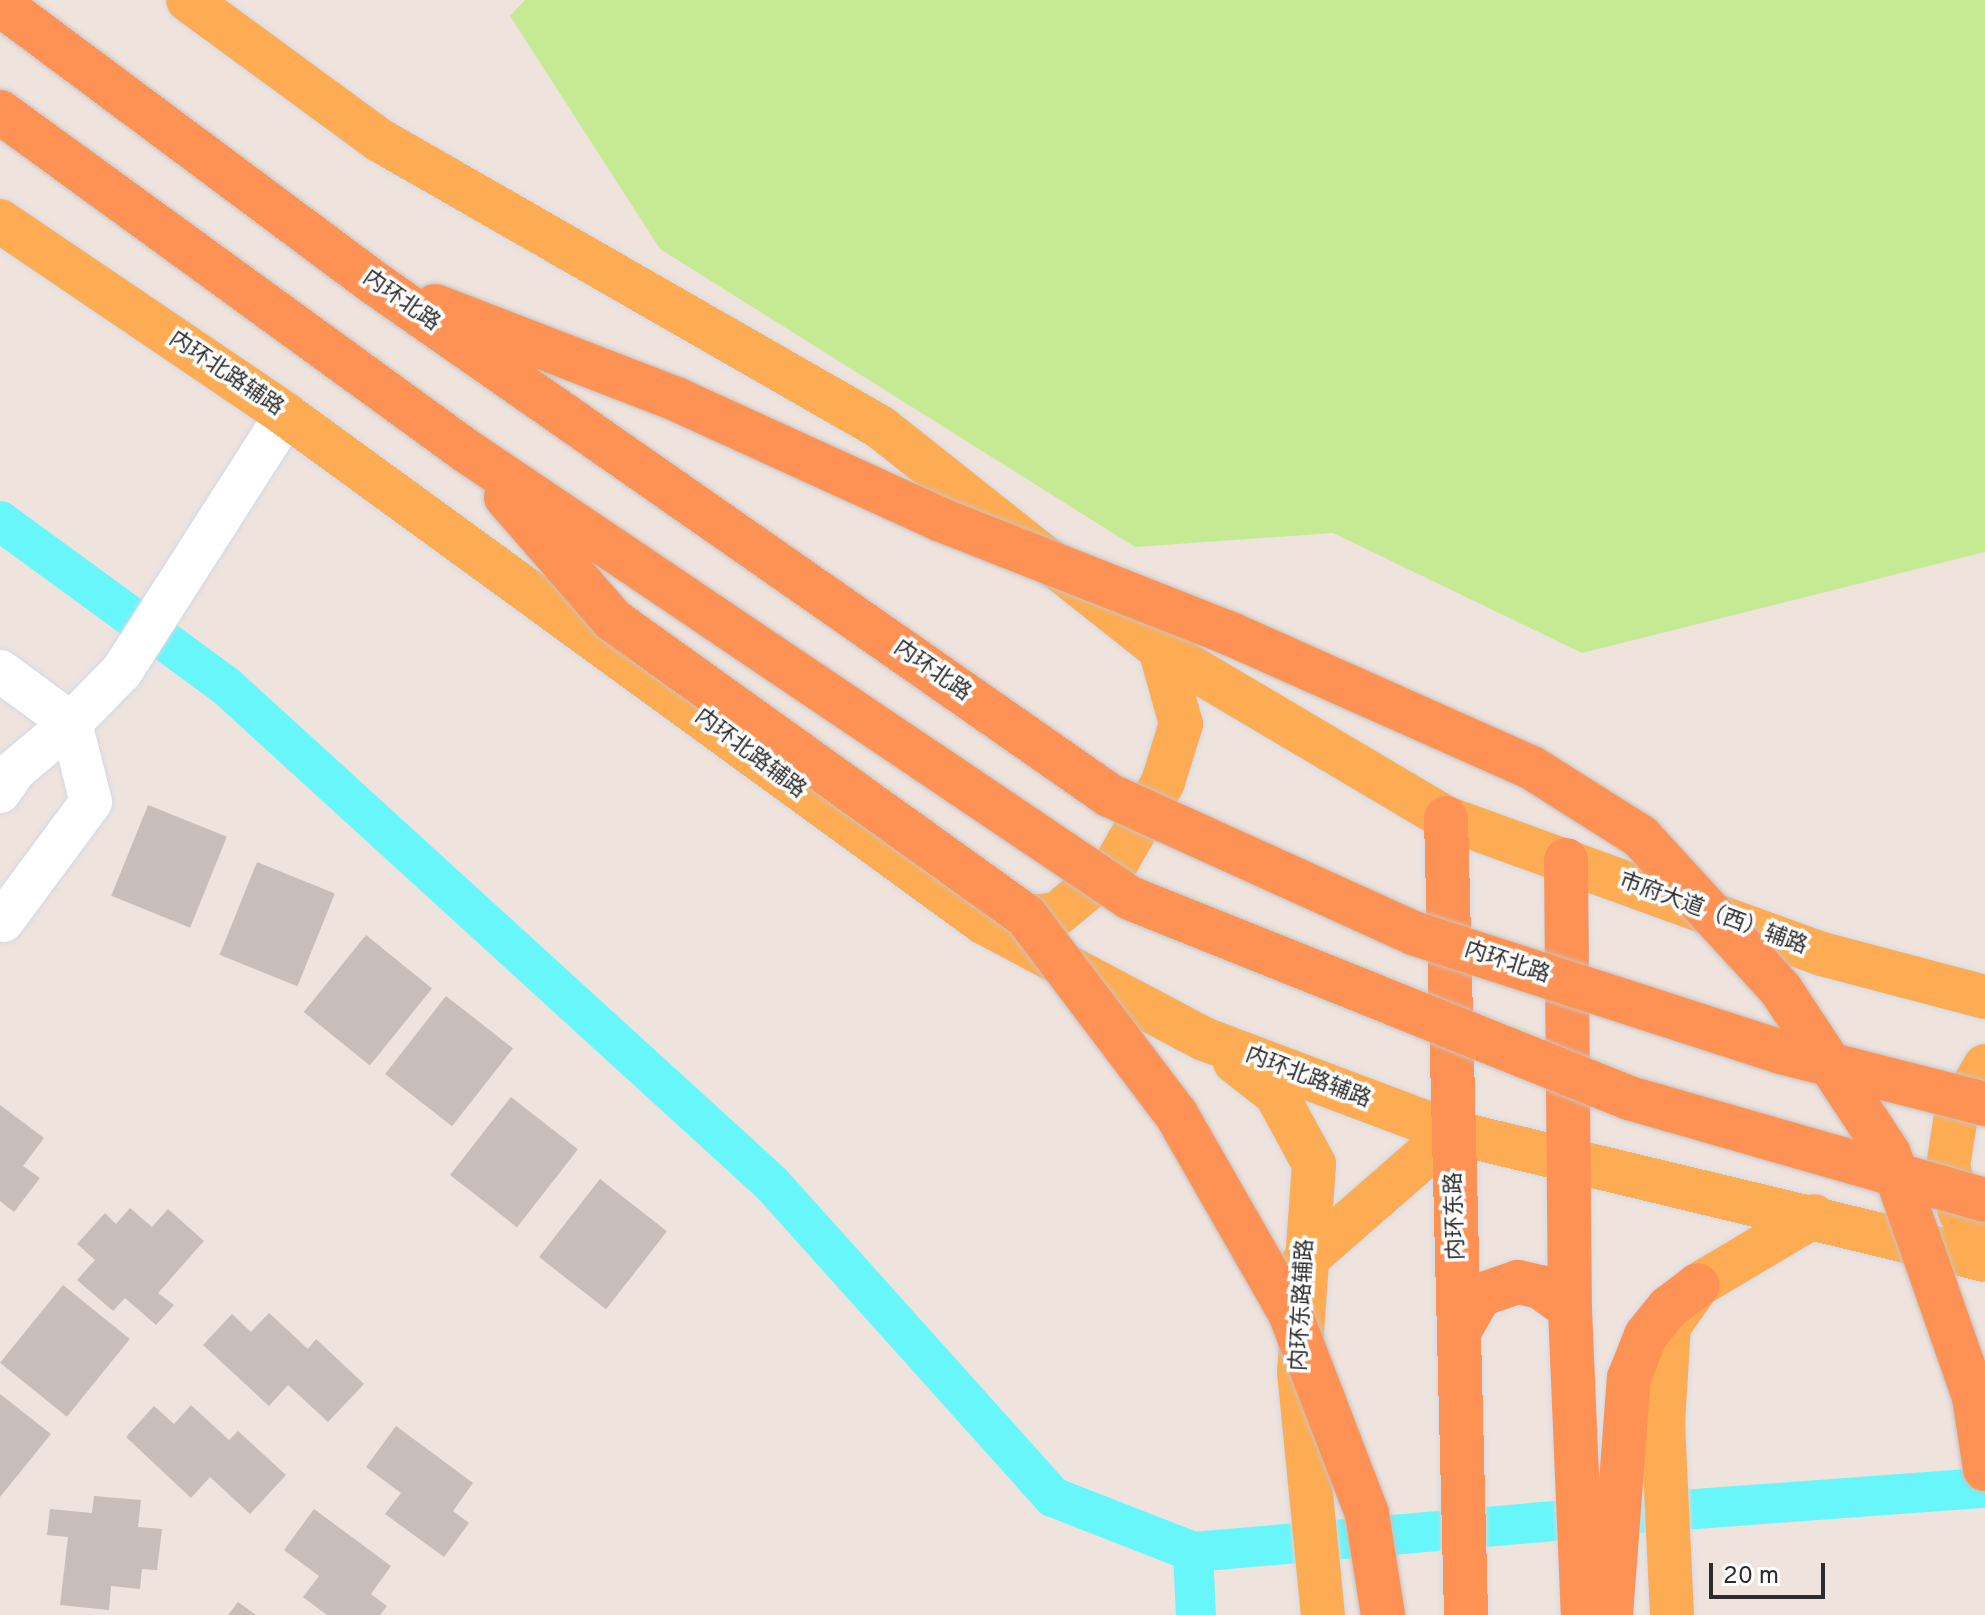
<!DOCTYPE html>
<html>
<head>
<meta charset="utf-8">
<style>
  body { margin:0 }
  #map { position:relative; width:1985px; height:1615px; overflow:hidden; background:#efe3dd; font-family:Overpass,"Noto Sans SC",sans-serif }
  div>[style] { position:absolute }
  .green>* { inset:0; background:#c6ea94 }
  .canal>* { height:40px; margin:-20px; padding:0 20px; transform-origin:20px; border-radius:20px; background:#67f6fa }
  .building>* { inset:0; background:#c7bdb9; transform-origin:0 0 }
  .roads { filter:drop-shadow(0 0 2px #d2dae6) drop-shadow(0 0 2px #d2dae6) }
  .minor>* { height:42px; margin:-21px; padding:0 21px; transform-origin:21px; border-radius:21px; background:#fff }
  .primary>* { height:44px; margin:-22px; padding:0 22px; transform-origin:22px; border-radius:22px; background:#feac53 }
  .trunk>* { height:44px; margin:-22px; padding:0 22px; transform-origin:22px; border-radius:22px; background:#fe9255 }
  .bridges { filter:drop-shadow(0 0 2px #c4c4c4) drop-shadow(0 0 2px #c4c4c4) }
  .trunk-bridge>* { height:44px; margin:-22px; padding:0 22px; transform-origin:22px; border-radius:22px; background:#fe9255 }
  span { translate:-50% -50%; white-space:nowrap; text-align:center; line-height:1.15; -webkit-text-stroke:7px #fff; paint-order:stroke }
  .street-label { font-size:22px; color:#2c2c2c }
  .scale { position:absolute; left:1709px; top:1563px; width:116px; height:36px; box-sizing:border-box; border:4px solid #2c2c2c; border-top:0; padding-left:10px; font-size:24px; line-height:28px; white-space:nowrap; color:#2c2c2c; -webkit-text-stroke:6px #fff; paint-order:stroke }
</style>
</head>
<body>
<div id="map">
  <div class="green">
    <div style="clip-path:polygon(525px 0,1985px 0,1985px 552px,1582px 653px,1333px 533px,1135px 547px,660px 249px,510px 16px)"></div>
  </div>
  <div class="canal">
    <div style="left:0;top:521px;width:278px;rotate:36.1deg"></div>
    <div style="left:225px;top:685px;width:740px;rotate:42.37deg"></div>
    <div style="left:772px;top:1184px;width:421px;rotate:48.1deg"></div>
    <div style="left:1053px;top:1497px;width:150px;rotate:21.4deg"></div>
    <div style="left:1193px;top:1552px;width:400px;rotate:-4.9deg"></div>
    <div style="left:1641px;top:1513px;width:345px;rotate:-4.2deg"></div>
    <div style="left:1193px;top:1552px;width:63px;rotate:87.3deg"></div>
  </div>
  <div class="building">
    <div style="left:148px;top:805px;width:85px;height:98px;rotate:22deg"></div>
    <div style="left:257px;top:862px;width:84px;height:100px;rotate:22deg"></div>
    <div style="left:366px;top:935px;width:85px;height:99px;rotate:39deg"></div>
    <div style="left:446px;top:996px;width:85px;height:99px;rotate:38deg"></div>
    <div style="left:511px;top:1097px;width:85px;height:99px;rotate:38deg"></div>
    <div style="clip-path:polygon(0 1105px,44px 1138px,23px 1166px,40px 1178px,14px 1212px,0 1201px)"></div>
    <div style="left:600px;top:1179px;width:85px;height:99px;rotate:38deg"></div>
    <div style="clip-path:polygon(130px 1208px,152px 1227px,168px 1209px,204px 1241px,158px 1293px,174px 1305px,156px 1325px,125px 1298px,113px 1311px,77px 1280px,95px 1260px,77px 1244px,105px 1213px,116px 1224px)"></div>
    <div style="left:63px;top:1285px;width:86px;height:100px;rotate:39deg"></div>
    <div style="clip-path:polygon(269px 1313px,308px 1349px,316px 1339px,364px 1384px,328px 1422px,288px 1385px,269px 1406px,203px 1345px,232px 1314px,251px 1332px)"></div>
    <div style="clip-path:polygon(0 1394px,51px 1434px,0 1497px)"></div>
    <div style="clip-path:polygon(191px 1405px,229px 1440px,238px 1431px,286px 1475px,250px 1514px,210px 1477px,191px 1498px,126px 1437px,154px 1406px,174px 1424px)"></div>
    <div style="clip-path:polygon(396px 1426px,473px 1483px,453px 1511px,469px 1523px,444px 1557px,385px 1514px,401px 1493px,366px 1467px)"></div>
    <div style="clip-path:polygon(94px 1496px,141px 1500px,138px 1527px,162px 1529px,157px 1570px,142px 1569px,140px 1589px,111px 1586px,109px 1610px,60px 1605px,68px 1537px,47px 1535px,50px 1509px,92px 1513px)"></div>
    <div style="clip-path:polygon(314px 1509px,391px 1566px,371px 1594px,387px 1606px,380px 1615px,327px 1615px,303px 1597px,319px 1576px,284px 1550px)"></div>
    <div style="clip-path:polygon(238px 1602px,256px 1615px,228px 1615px)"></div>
  </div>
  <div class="roads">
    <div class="minor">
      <div style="left:0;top:671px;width:88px;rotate:36.2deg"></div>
      <div style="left:71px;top:723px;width:73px;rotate:-45.6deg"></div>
      <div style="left:122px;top:671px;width:304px;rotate:-57.4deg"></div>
      <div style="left:0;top:792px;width:25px;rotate:-56deg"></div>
      <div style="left:14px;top:771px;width:75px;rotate:-40.1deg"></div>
      <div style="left:71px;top:723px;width:81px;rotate:75.8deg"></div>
      <div style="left:91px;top:802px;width:148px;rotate:126.5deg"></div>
    </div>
    <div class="primary">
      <div style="left:188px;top:0;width:239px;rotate:36.2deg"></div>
      <div style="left:381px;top:141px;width:575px;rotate:29.82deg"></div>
      <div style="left:880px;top:427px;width:357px;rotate:38.4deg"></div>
      <div style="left:1160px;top:649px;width:332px;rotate:30.6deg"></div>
      <div style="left:1446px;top:818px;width:400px;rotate:19.9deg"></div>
      <div style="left:1822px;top:954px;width:169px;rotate:14.8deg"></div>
      <div style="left:0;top:221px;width:346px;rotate:34.1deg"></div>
      <div style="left:286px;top:415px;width:862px;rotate:36.03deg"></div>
      <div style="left:983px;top:922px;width:250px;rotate:27.9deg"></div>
      <div style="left:1204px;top:1039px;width:265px;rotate:20.6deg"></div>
      <div style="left:1452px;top:1132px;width:548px;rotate:13.5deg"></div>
      <div style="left:995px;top:921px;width:62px;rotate:-6.4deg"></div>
      <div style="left:1057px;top:914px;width:74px;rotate:-39.5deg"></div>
      <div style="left:1114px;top:867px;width:98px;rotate:-60deg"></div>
      <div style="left:1163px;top:782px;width:61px;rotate:-72.8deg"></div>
      <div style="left:1181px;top:724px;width:78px;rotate:-105.6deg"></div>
      <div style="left:1235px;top:1062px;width:52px;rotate:38deg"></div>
      <div style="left:1276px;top:1094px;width:80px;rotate:61.5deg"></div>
      <div style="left:1314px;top:1164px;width:208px;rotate:94.1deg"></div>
      <div style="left:1299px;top:1371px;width:245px;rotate:84.4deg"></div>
      <div style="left:1985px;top:1066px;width:58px;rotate:120.1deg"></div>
      <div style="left:1956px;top:1116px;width:51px;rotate:99.1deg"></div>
      <div style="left:1948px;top:1166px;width:48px;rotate:75.4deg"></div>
      <div style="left:1960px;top:1212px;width:36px;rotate:46deg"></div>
      <div style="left:1303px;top:1262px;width:198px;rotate:-41.1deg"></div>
      <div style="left:1672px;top:1615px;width:192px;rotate:-92.7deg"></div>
      <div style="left:1663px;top:1423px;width:97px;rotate:-86.5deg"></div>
      <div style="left:1669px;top:1326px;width:50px;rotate:-54.7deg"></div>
      <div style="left:1698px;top:1285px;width:135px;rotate:-30.7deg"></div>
    </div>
    <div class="trunk">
      <div style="left:1446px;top:818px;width:797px;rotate:88.56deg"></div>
      <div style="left:1566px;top:860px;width:449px;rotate:89.5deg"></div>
      <div style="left:1570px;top:1309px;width:306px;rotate:87.6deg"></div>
      <div style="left:1460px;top:1330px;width:40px;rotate:-60.3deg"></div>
      <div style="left:1480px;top:1295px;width:40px;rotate:-18.9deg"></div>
      <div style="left:1518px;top:1282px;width:23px;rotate:13deg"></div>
      <div style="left:1540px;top:1287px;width:37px;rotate:36deg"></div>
      <div style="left:1611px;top:1615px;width:238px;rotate:-85.7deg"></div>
      <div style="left:1629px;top:1378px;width:46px;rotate:-68.4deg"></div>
      <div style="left:1646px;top:1335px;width:36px;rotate:-51deg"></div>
      <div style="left:1669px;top:1307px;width:36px;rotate:-37deg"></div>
    </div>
  </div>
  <div class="bridges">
    <div class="trunk-bridge">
      <div style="left:0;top:4px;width:465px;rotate:36.7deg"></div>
      <div style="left:373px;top:282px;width:897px;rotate:34.88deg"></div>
      <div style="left:1109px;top:795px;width:334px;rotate:24.4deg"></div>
      <div style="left:1413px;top:933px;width:387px;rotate:17.9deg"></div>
      <div style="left:1781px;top:1052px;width:211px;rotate:14.3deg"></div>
      <div style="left:0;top:112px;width:575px;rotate:36.01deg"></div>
      <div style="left:465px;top:450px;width:802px;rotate:33.97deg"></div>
      <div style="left:1130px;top:898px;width:538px;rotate:21.84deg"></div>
      <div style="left:1629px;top:1098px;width:370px;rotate:16deg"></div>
      <div style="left:435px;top:306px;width:261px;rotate:21.1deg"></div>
      <div style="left:678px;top:400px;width:287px;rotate:24.5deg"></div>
      <div style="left:939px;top:519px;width:314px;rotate:21.5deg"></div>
      <div style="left:1231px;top:634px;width:329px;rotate:24deg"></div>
      <div style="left:1532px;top:768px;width:129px;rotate:32.3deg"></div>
      <div style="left:1641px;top:837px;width:207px;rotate:47.5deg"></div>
      <div style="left:1781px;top:990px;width:196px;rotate:56.6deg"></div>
      <div style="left:1889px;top:1154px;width:257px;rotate:70.7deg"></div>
      <div style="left:1974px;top:1397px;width:73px;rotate:81.3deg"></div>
      <div style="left:506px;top:497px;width:163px;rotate:49deg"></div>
      <div style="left:613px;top:620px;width:508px;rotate:35.63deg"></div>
      <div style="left:1026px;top:916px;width:248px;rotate:52.9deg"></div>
      <div style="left:1176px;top:1114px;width:229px;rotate:60.2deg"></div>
      <div style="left:1290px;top:1313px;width:215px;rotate:69deg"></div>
      <div style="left:1367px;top:1514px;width:102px;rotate:81deg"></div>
    </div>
  </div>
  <div class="street-label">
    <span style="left:401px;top:301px;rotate:35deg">内环北路</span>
    <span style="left:226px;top:374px;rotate:34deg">内环北路辅路</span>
    <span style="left:932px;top:671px;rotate:35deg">内环北路</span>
    <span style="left:750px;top:754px;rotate:37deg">内环北路辅路</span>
    <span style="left:1713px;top:914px;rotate:20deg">市府大道（西）辅路</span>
    <span style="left:1507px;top:963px;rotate:18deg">内环北路</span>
    <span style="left:1308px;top:1078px;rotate:21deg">内环北路辅路</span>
    <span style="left:1456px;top:1216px;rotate:-92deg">内环东路</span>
    <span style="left:1303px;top:1305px;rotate:-87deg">内环东路辅路</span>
  </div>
  <div class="scale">20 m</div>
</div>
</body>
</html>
